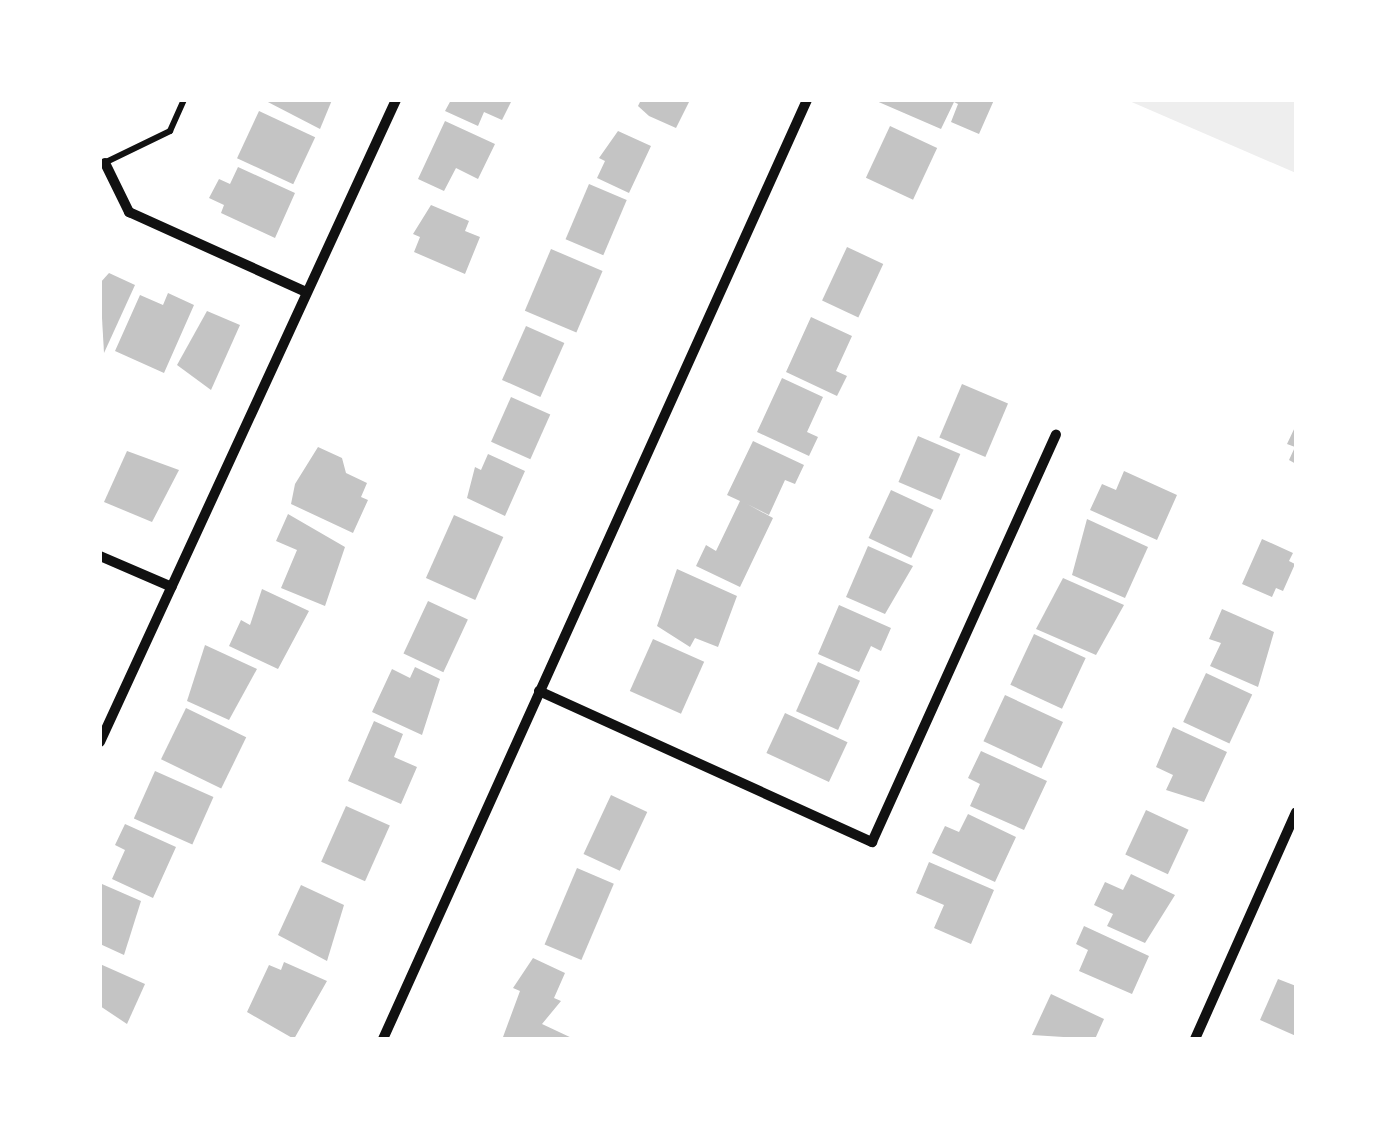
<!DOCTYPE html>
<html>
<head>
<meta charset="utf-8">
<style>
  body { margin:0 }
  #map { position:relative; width:1396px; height:1139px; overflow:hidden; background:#fff; font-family:"Public Sans",sans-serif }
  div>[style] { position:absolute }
  .green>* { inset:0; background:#eee }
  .building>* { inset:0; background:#c4c4c4; transform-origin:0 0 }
  .service>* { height:6px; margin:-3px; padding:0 3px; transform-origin:3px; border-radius:3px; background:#111 }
  .minor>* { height:10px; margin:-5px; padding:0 5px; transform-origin:5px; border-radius:5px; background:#111 }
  span { translate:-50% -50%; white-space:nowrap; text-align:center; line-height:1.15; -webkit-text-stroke:10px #fff; paint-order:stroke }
  .frame { position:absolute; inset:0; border:102px solid #fff; pointer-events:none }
</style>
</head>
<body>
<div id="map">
  <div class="green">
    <div style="clip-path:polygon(1127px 100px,1296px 100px,1296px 173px)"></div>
  </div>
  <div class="building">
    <div style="clip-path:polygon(264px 100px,332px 100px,320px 129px)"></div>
    <div style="clip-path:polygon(451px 100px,512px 100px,502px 120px,484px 112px,478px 126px,445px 111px)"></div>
    <div style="clip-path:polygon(641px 100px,690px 100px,676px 128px,649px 116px,638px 106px)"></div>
    <div style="clip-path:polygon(874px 100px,994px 100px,979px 134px,951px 122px,958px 104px,954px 102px,941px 129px)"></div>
    <div style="left:259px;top:111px;width:62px;height:52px;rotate:25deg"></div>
    <div style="clip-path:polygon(445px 121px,495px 144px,478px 179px,456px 168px,444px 191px,418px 179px)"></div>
    <div style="left:890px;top:126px;width:52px;height:57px;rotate:25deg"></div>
    <div style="clip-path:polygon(618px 131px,651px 146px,629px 193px,597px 178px,605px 161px,599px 158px)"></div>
    <div style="clip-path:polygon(238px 167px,295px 193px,275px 238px,221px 213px,224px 205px,209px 198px,219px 179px,230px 184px)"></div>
    <div style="left:589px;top:184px;width:41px;height:60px;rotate:23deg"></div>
    <div style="clip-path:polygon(431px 205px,469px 221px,465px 231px,480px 237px,465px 274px,414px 252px,420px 237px,413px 234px)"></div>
    <div style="left:847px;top:247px;width:40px;height:59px;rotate:25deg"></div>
    <div style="left:551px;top:249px;width:56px;height:67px;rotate:23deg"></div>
    <div style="clip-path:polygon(109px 273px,135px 285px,104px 353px,100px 283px)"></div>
    <div style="clip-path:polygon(168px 293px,194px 305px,164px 373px,115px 351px,140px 295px,163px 305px)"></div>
    <div style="clip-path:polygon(207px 311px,240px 325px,211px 390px,177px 365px)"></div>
    <div style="clip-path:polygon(811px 317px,852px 336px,836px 371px,847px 376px,837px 396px,786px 372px)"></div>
    <div style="left:526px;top:326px;width:42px;height:59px;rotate:24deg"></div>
    <div style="clip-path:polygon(782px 378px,823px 397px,807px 432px,818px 437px,809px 456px,757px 432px)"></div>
    <div style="left:962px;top:384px;width:50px;height:58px;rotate:23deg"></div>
    <div style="left:511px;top:397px;width:43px;height:49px;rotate:24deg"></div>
    <div style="clip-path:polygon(1296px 425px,1296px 464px,1289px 460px,1295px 447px,1287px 444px)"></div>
    <div style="left:918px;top:436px;width:46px;height:50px;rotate:23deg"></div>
    <div style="clip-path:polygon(753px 441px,804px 465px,795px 484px,785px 480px,769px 515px,747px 504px,773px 518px,740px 587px,696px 566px,706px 545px,716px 551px,740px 501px,727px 495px)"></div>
    <div style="clip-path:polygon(318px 447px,342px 458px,346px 473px,367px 483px,361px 497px,368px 500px,353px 533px,291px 504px,295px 484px)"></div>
    <div style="clip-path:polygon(127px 451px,179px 470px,152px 522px,104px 502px)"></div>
    <div style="clip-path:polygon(488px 454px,525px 471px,505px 516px,467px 498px,475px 467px,481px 470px)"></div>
    <div style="clip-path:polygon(1124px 471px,1177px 495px,1157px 540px,1090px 510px,1102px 484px,1116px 490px)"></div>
    <div style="left:891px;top:490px;width:47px;height:53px;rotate:25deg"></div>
    <div style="clip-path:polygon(288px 514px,345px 547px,325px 606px,281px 588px,297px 550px,276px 541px)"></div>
    <div style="left:454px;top:515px;width:54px;height:69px;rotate:24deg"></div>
    <div style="clip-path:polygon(1087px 519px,1148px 547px,1125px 598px,1072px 575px)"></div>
    <div style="clip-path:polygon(1262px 539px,1293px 553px,1289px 561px,1295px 564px,1283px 591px,1276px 588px,1272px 597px,1242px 584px)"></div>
    <div style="clip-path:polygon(868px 546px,913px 566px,885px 614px,846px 597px)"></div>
    <div style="clip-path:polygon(677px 569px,737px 596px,718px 647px,695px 638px,690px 647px,657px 626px)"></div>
    <div style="clip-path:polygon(1063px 578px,1124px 605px,1096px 655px,1036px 629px)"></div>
    <div style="clip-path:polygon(262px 589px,309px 611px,278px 669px,229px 646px,241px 620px,250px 625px)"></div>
    <div style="left:428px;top:601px;width:44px;height:58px;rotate:25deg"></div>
    <div style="clip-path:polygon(839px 605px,891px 628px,881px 651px,871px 646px,859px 672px,818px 654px)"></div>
    <div style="clip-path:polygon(1222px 609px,1274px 632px,1258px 687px,1210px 666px,1221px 643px,1209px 639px)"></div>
    <div style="left:1034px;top:634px;width:57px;height:56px;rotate:25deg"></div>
    <div style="left:653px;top:639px;width:56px;height:57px;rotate:24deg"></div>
    <div style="clip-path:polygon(205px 645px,257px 669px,229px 720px,187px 701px)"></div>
    <div style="left:818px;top:662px;width:46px;height:54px;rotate:24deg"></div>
    <div style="clip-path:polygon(415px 667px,440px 679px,422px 735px,372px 712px,392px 669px,410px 678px)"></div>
    <div style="left:1206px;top:673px;width:51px;height:54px;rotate:25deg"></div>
    <div style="left:1005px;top:695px;width:64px;height:51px;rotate:25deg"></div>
    <div style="left:186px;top:708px;width:67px;height:57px;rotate:26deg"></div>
    <div style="left:785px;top:713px;width:69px;height:44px;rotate:25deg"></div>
    <div style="clip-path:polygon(374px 721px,403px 734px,394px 757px,417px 767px,401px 804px,348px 781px)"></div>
    <div style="clip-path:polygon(1173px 727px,1227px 752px,1204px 802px,1166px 790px,1173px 775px,1156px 767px)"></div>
    <div style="clip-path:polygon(981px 751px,1047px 781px,1024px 830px,970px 806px,980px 784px,968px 778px)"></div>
    <div style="left:155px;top:771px;width:64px;height:52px;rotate:24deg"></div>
    <div style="left:611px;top:795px;width:40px;height:65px;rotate:25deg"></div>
    <div style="left:346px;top:806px;width:48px;height:61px;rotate:24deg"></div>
    <div style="left:1146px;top:810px;width:47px;height:49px;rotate:25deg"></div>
    <div style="clip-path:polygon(968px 814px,1016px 837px,995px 882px,932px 853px,945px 826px,959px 832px)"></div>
    <div style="clip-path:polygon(125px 824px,176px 847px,153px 898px,112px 879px,125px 850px,115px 845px)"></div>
    <div style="clip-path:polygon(929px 862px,994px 890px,971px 944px,934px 928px,944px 905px,916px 893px)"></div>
    <div style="left:577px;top:868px;width:40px;height:83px;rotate:23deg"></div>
    <div style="clip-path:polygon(1131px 874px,1175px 895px,1145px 943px,1107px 926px,1113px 914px,1094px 905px,1105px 882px,1123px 890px)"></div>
    <div style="clip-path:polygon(102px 884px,141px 901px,124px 955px,100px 944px)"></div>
    <div style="clip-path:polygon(301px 885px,344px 905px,327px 961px,278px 935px)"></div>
    <div style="clip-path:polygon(1084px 926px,1149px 956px,1132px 994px,1079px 971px,1088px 950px,1076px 944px)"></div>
    <div style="clip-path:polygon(533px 958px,565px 973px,554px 998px,561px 1001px,542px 1024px,574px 1039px,503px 1037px,520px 991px,513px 988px)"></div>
    <div style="clip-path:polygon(284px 962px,327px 981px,294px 1039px,247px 1012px,269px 965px,281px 970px)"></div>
    <div style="clip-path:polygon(100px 964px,145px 984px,127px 1024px,100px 1006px)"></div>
    <div style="clip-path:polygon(1278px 979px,1296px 986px,1296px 1036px,1260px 1020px)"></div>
    <div style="clip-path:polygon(1051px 994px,1104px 1019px,1095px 1039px,1032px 1035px)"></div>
  </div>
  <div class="service">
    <div style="left:100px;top:165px;width:78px;rotate:-25.9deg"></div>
    <div style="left:170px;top:131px;width:34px;rotate:-66deg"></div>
  </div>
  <div class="minor">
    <div style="left:105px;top:163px;width:55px;rotate:63.9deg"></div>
    <div style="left:129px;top:212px;width:194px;rotate:24.3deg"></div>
    <div style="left:100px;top:556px;width:78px;rotate:23.3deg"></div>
    <div style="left:539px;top:691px;width:366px;rotate:24.4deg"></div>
    <div style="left:872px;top:842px;width:447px;rotate:-65.7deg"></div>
    <div style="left:100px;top:742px;width:707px;rotate:-65.25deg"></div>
    <div style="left:383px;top:1039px;width:1030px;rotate:-65.7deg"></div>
    <div style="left:1195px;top:1039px;width:248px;rotate:-66deg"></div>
  </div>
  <div class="frame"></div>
</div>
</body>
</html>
